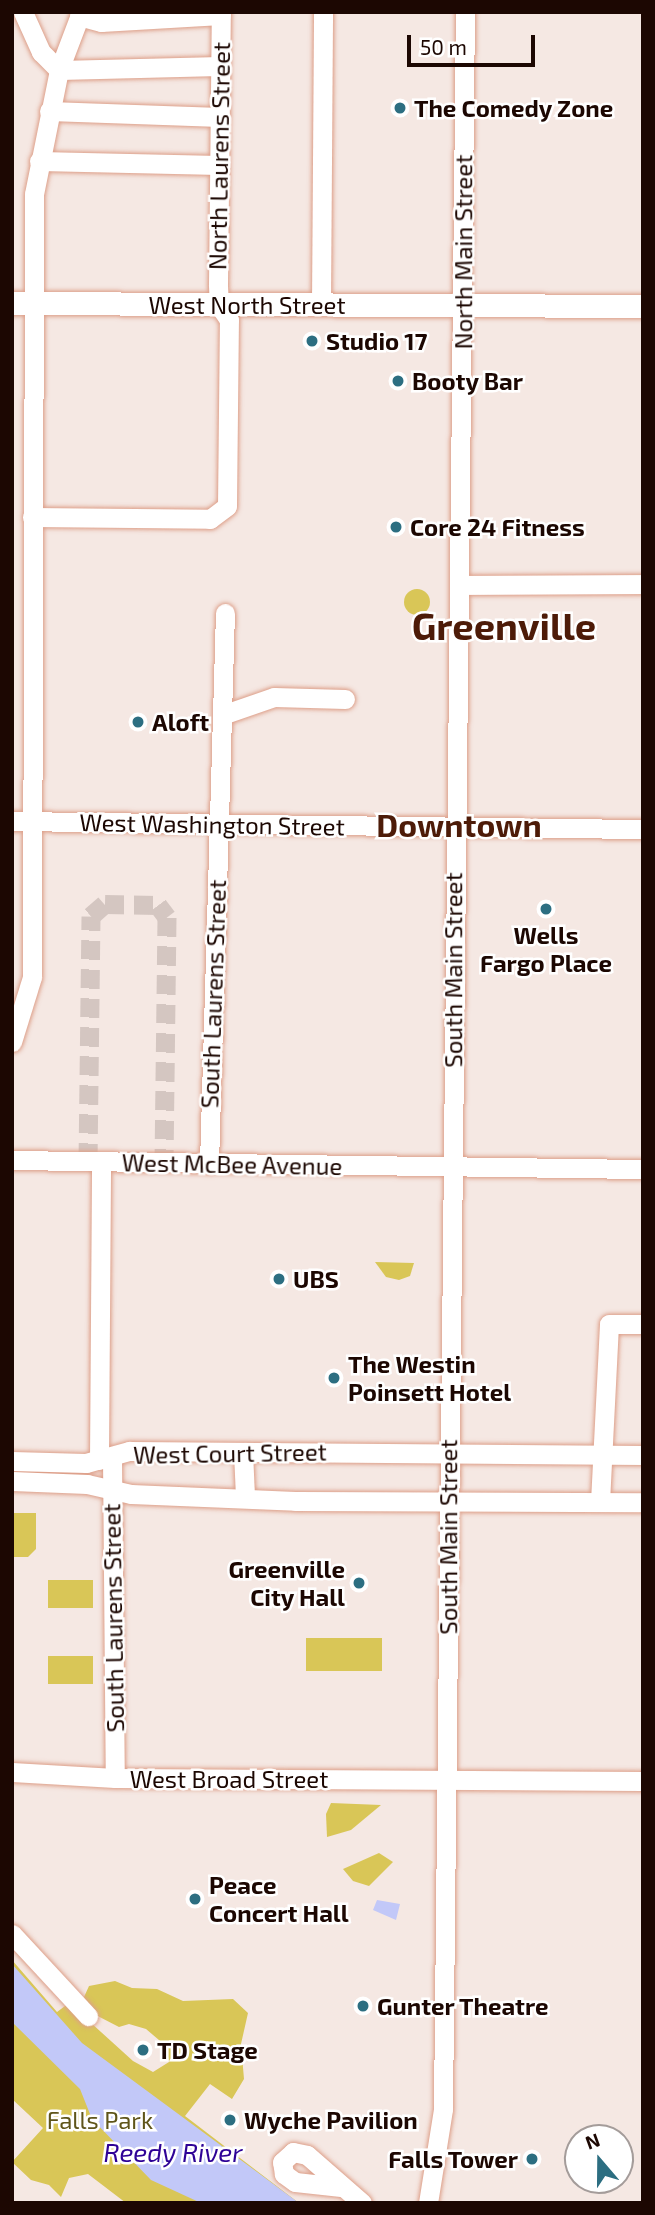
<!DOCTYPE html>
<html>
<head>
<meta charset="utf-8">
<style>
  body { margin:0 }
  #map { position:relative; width:655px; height:2215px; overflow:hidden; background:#f5e8e3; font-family:"Exo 2",sans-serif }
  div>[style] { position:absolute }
  .green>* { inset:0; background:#d9c657; transform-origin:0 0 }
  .round { border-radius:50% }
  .water>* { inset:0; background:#c2c8f8 }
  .minor-tunnel>* { height:19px; margin-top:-9.5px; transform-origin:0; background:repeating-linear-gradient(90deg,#d4c6c1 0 19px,transparent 0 29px) }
  .roads { filter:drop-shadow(0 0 2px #dd9f89) drop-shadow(0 0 2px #dd9f89) }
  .minor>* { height:19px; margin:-9.5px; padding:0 9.5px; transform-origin:9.5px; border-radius:9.5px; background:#fff }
  .major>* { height:23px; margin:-11.5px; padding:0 11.5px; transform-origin:11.5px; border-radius:11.5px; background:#fff }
  .dots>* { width:19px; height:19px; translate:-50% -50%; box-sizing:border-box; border:4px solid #fff; border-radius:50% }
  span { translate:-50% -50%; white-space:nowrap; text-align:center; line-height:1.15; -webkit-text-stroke:5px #fff; paint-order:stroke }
  .poi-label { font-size:24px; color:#1c0702; font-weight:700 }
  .left { translate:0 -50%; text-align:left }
  .right { translate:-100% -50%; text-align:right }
  .street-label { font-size:24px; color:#1c0702 }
  .park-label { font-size:24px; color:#5f551a }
  .water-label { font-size:26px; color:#2e0296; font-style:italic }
  .district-label { font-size:32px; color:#4d1b08; font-weight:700 }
  .town-label { font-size:38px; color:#4d1b08; font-weight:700 }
  .frame { position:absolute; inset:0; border:14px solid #1c0702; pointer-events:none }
  .north { position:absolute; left:564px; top:2124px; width:70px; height:70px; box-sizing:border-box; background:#fff; border:2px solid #a49c9a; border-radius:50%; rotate:340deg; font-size:19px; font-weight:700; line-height:28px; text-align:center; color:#1c0702 }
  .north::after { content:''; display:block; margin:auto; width:24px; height:32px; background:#2c6e81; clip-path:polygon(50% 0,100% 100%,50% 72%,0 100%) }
  .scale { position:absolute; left:407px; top:35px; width:128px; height:32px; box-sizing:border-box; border:4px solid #1c0702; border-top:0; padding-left:9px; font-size:21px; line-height:24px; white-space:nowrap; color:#1c0702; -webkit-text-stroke:5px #fff; paint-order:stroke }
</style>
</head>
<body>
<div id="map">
  <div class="green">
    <div class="round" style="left:404px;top:589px;width:26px;height:26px"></div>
    <div style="clip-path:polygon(375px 1262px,414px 1263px,410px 1276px,399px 1280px,386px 1277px)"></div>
    <div style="clip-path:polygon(12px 1513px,36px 1513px,36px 1549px,28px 1557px,12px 1557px)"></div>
    <div style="left:48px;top:1580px;width:45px;height:28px"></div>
    <div style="left:382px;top:1638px;width:33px;height:76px;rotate:90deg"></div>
    <div style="left:48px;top:1656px;width:45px;height:28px"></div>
    <div style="clip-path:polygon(331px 1803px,381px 1805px,351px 1830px,327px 1837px,326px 1814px)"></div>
    <div style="clip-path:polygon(379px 1853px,393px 1862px,369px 1886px,353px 1881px,343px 1869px)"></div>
    <div style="clip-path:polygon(12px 1960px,57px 2012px,69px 2003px,133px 2061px,153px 2072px,169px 2062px,166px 2046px,146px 2029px,129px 2024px,119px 2027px,88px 2011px,84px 1997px,89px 1986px,115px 1981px,132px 1988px,157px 1989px,183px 2001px,233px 1999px,248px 2013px,241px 2044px,244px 2079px,232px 2099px,210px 2084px,185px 2116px,299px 2203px,126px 2203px,88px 2174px,69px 2178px,61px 2197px,49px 2185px,31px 2180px,12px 2162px,43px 2128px,12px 2099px)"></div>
  </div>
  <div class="water">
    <div style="clip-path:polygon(377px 1900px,400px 1904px,396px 1920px,373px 1910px)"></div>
    <div style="clip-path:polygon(12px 1964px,82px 2043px,299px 2203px,201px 2203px,151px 2180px,92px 2119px,80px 2089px,12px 2022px)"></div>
  </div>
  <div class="minor-tunnel">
    <div style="left:88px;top:1162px;width:246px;rotate:-89.3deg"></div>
    <div style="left:91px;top:916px;width:18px;rotate:-41deg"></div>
    <div style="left:105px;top:904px;width:53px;rotate:1.1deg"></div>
    <div style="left:158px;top:905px;width:15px;rotate:53deg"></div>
    <div style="left:167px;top:917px;width:246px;rotate:90.7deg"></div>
  </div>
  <div class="roads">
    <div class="minor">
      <div style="left:23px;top:12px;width:44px;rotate:65.8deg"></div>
      <div style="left:41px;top:52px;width:25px;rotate:45deg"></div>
      <div style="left:59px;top:70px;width:161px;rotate:-1.4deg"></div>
      <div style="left:79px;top:16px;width:23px;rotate:15deg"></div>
      <div style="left:101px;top:22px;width:120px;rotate:-3.3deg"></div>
      <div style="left:49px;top:111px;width:171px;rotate:2deg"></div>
      <div style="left:39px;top:161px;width:180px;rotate:1.3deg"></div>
      <div style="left:321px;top:305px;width:293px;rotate:-89.6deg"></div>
      <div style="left:32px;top:517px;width:178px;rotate:0.6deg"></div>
      <div style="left:210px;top:519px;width:21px;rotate:-37deg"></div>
      <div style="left:227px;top:506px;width:186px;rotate:-89.4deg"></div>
      <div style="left:229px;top:320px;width:18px;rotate:-124deg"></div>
      <div style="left:219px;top:305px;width:21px;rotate:-93deg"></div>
      <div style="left:218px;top:284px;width:272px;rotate:-89.4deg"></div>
      <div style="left:461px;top:585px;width:182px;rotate:-0.3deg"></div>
      <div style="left:222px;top:715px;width:55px;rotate:-19.1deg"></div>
      <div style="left:274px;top:697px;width:71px;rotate:1.6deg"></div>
      <div style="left:12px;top:821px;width:631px;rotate:0.73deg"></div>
      <div style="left:12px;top:1042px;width:68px;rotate:-72.9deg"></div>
      <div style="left:32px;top:977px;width:783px;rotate:-89.85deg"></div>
      <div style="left:34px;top:194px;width:126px;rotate:-78.6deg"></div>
      <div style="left:59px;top:70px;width:62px;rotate:-69.2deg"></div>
      <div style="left:12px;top:1160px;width:631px;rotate:0.82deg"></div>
      <div style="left:209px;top:1164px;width:551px;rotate:-88.34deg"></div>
      <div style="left:243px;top:1452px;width:44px;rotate:87.4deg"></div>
      <div style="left:112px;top:1458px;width:320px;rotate:89.5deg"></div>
      <div style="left:99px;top:1460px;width:298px;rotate:-89.6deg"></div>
      <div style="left:12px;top:1461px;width:74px;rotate:1.5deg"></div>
      <div style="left:86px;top:1463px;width:45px;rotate:-15.6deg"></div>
      <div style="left:129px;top:1451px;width:514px;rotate:0.45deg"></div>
      <div style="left:12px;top:1481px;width:75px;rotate:2.3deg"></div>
      <div style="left:87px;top:1484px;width:45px;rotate:12.8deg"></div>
      <div style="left:131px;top:1494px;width:164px;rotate:2.4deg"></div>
      <div style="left:295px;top:1501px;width:348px;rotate:0.2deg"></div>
      <div style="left:600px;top:1502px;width:178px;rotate:-87.1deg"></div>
      <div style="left:609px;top:1324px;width:34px"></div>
      <div style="left:12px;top:1772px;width:103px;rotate:3.3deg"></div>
      <div style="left:115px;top:1778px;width:528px;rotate:0.33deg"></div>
      <div style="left:12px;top:1934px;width:112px;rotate:47.2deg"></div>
      <div style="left:341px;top:2187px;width:46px;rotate:-173.8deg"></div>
      <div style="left:295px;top:2182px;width:14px;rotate:-144deg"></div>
      <div style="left:284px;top:2174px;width:12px;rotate:-99deg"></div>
      <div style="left:282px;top:2162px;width:15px;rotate:-42deg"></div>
      <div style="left:293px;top:2152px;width:14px;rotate:12deg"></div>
      <div style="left:307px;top:2155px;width:73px;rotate:41.1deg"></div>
      <div style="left:428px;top:2203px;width:95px;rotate:-80.9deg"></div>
      <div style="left:443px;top:2109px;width:2097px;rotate:-89.4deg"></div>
    </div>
    <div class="major">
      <div style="left:12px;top:303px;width:631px;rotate:0.27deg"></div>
    </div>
  </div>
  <div class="dots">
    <div style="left:400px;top:108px;background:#2c6e81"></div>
    <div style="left:312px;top:341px;background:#2c6e81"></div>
    <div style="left:398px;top:381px;background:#2c6e81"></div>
    <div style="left:396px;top:527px;background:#2c6e81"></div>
    <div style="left:138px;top:722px;background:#2c6e81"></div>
    <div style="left:546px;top:909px;background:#2c6e81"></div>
    <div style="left:279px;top:1279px;background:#2c6e81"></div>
    <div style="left:334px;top:1378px;background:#2c6e81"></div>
    <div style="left:359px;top:1583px;background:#2c6e81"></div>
    <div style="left:195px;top:1899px;background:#2c6e81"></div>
    <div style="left:363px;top:2006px;background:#2c6e81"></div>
    <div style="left:143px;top:2050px;background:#2c6e81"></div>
    <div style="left:230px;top:2120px;background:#2c6e81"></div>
    <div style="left:532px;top:2159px;background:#2c6e81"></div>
  </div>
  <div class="poi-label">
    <span class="left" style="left:414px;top:108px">The Comedy Zone</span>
    <span class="left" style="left:326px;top:341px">Studio 17</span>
    <span class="left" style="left:412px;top:381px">Booty Bar</span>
    <span class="left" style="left:410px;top:527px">Core 24 Fitness</span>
    <span class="left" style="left:152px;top:722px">Aloft</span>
    <span style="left:546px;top:949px">Wells<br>Fargo Place</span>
    <span class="left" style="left:293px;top:1279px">UBS</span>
    <span class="left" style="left:348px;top:1378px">The Westin<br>Poinsett Hotel</span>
    <span class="right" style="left:345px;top:1583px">Greenville<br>City Hall</span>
    <span class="left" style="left:209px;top:1899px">Peace<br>Concert Hall</span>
    <span class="left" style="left:377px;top:2006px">Gunter Theatre</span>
    <span class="left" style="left:157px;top:2050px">TD Stage</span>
    <span class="left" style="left:244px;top:2120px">Wyche Pavilion</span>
    <span class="right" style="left:518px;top:2159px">Falls Tower</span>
  </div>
  <div class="street-label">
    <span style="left:219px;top:156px;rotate:-89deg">North Laurens Street</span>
    <span style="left:463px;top:252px;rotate:-90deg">North Main Street</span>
    <span style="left:247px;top:305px">West North Street</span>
    <span style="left:212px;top:824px;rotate:1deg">West Washington Street</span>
    <span style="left:453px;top:970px;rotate:-90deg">South Main Street</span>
    <span style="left:213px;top:994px;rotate:-88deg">South Laurens Street</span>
    <span style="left:232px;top:1164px;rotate:1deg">West McBee Avenue</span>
    <span style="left:230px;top:1453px;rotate:-1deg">West Court Street</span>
    <span style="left:448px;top:1537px;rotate:-90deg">South Main Street</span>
    <span style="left:113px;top:1618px;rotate:-91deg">South Laurens Street</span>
    <span style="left:229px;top:1779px">West Broad Street</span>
  </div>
  <div class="park-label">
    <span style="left:100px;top:2120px">Falls Park</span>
  </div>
  <div class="water-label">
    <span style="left:173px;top:2152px">Reedy River</span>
  </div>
  <div class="district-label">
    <span style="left:459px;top:824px">Downtown</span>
  </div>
  <div class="town-label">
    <span style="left:504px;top:626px">Greenville</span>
  </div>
  <div class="frame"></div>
  <div class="north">N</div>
  <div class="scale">50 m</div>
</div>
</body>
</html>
